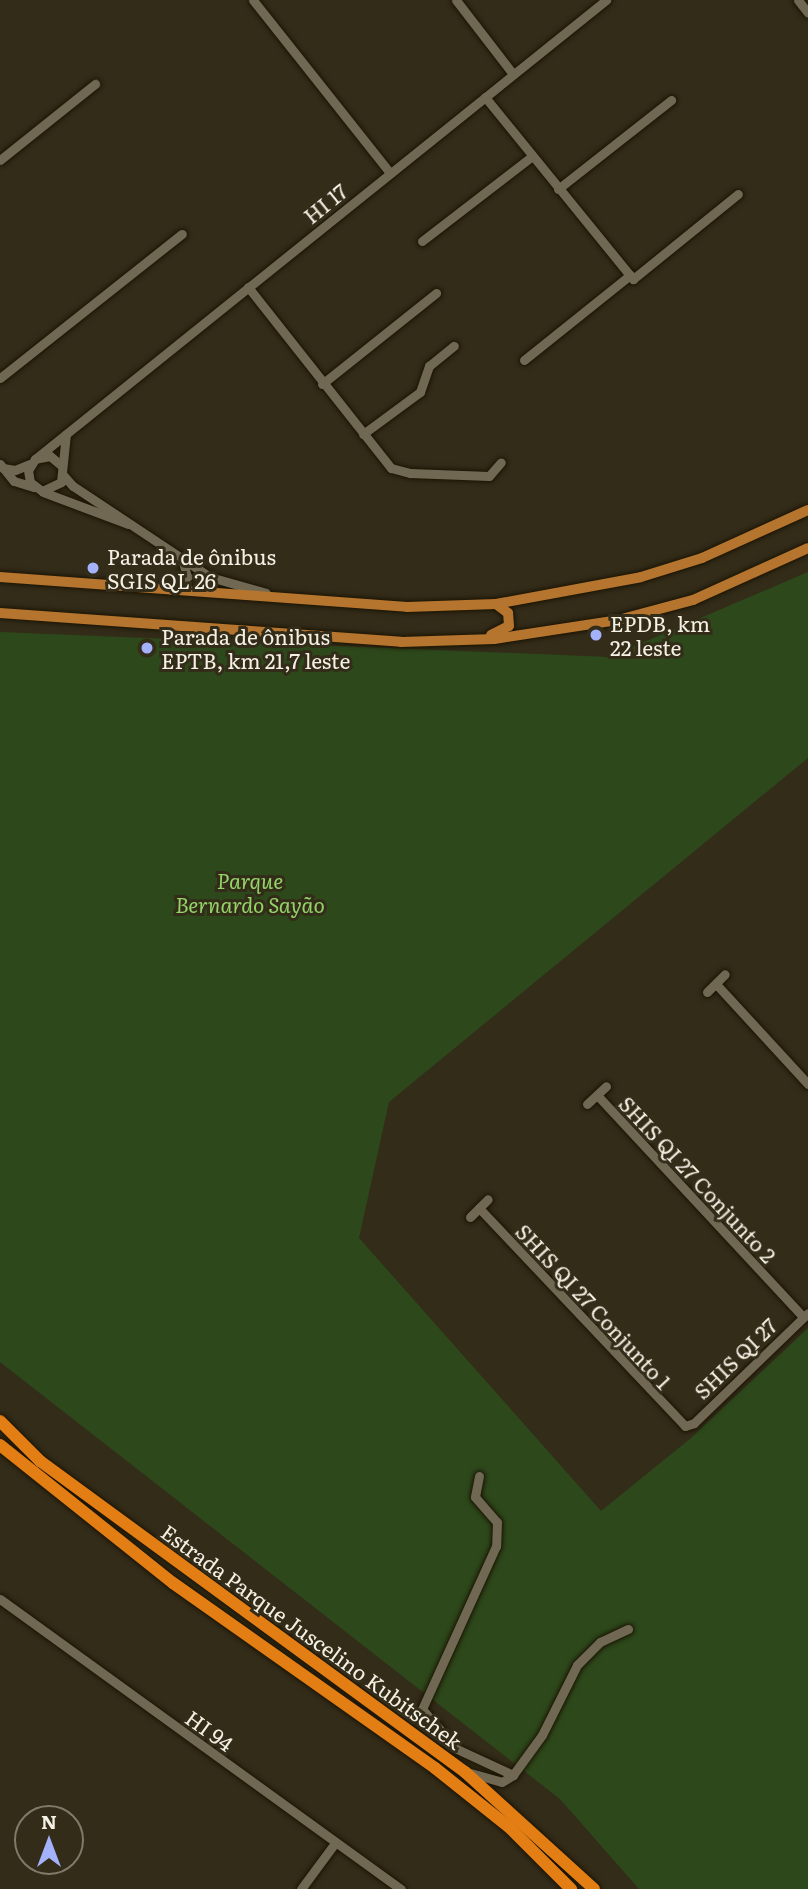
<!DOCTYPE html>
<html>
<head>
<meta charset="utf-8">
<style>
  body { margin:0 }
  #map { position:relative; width:808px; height:1889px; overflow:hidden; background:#332c19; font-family:Literata,serif }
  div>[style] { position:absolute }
  .green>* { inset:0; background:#2d481b }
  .roads { filter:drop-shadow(0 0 2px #1b1403) drop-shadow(0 0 2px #1b1403) }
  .minor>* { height:9px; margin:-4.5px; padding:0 4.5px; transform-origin:4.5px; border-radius:4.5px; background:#716854 }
  .major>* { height:10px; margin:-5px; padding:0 5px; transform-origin:5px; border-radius:5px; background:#b5752e }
  .highway>* { height:12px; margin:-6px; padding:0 6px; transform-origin:6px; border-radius:6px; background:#e37e14 }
  .dots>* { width:19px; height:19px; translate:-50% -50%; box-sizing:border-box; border:4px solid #332c19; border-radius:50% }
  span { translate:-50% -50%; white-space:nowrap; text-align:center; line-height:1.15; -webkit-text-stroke:6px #332c19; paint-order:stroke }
  .street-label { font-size:21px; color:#f4f0e4 }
  .poi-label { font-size:21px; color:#f4f0e4 }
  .left { translate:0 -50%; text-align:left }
  .park-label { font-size:21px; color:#92d468; font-style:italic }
  .north { position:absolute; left:14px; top:1805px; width:70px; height:70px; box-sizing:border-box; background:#332c19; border:2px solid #807a6a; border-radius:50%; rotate:0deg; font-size:19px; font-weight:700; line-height:28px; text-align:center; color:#f4f0e4 }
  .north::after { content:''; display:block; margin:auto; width:24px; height:32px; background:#a4b2fc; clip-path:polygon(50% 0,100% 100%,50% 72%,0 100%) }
</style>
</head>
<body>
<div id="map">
  <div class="green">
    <div style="clip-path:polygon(808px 572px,808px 758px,389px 1102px,359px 1238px,601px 1511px,691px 1438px,808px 1328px,808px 1889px,639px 1889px,560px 1799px,0 1362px,0 632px,609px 657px)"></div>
  </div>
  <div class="roads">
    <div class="minor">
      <div style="left:253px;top:0;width:221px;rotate:51.6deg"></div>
      <div style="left:456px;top:0;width:93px;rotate:52.4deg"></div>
      <div style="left:798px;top:0;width:16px;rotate:52deg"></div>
      <div style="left:485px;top:97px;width:235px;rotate:50.9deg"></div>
      <div style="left:633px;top:279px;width:135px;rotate:-39deg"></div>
      <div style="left:0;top:160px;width:122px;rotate:-38.7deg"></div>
      <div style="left:558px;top:189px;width:144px;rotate:-38.2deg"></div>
      <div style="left:422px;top:241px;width:138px;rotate:-37.6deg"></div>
      <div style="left:248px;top:287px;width:231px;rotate:51.7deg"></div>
      <div style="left:391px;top:468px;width:20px;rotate:15deg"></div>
      <div style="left:410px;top:473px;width:79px;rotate:2.2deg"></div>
      <div style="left:489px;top:476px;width:18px;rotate:-49deg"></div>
      <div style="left:524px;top:360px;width:136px;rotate:-38.7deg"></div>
      <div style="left:0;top:378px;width:232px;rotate:-38.4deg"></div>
      <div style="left:322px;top:384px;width:146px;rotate:-38.6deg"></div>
      <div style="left:363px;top:434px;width:71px;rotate:-36.4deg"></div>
      <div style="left:420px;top:392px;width:28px;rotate:-71deg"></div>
      <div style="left:429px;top:366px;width:32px;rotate:-39deg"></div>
      <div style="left:35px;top:459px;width:733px;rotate:-38.79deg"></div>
      <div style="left:0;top:464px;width:22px;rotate:51deg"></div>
      <div style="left:14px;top:481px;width:21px;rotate:17deg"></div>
      <div style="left:62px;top:466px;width:16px;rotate:-140deg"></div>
      <div style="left:50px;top:456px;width:15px;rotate:169deg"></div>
      <div style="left:35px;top:459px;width:13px;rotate:122deg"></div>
      <div style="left:28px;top:470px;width:12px;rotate:81deg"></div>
      <div style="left:30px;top:482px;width:15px;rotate:37deg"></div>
      <div style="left:42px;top:491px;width:21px;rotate:-25deg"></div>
      <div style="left:61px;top:482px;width:48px;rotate:-84.1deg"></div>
      <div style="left:3px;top:468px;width:12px;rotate:9deg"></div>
      <div style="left:15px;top:470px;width:16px;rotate:-22deg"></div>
      <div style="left:63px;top:475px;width:15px;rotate:48deg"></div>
      <div style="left:73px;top:486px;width:164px;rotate:33.6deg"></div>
      <div style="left:210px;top:577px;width:58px;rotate:15.9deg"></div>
      <div style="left:43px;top:492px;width:91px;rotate:20.6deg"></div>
      <div style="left:171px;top:590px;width:21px;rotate:-39deg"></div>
      <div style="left:187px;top:577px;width:20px;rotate:-105deg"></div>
      <div style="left:716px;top:984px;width:136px;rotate:47.4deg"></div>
      <div style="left:707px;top:992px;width:25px;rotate:-45deg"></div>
      <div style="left:597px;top:1095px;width:303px;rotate:47.1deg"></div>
      <div style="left:587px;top:1104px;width:26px;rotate:-43deg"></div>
      <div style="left:479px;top:1208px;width:300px;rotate:46.6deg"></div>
      <div style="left:685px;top:1426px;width:9px;rotate:-18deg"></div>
      <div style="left:694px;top:1423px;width:158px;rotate:-44deg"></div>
      <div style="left:470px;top:1217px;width:25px;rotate:-45deg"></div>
      <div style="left:479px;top:1476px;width:21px;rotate:101deg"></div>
      <div style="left:475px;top:1497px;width:33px;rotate:49deg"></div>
      <div style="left:497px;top:1522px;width:24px;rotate:92deg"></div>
      <div style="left:496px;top:1546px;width:179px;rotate:114.4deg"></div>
      <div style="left:422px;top:1709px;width:53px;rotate:48.8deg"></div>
      <div style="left:457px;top:1749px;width:62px;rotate:24.9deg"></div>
      <div style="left:0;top:1599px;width:495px;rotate:35.9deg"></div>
      <div style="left:467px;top:1772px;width:36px;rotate:16deg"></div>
      <div style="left:502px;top:1782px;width:13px;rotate:-32deg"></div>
      <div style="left:513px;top:1775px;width:49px;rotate:-54.1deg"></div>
      <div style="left:542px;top:1735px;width:78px;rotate:-63.4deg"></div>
      <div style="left:577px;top:1665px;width:33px;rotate:-45deg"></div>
      <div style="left:600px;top:1642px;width:31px;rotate:-25deg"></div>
      <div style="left:301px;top:1889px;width:57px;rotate:-53.5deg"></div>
    </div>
    <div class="major">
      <div style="left:0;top:577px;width:408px;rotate:4.2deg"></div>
      <div style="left:407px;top:607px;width:89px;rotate:-1.9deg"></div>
      <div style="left:496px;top:604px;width:147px;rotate:-10.5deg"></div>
      <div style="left:641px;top:577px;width:64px;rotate:-17.3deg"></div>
      <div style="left:702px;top:558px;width:116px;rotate:-24.4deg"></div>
      <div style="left:0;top:613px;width:402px;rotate:4.1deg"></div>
      <div style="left:401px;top:642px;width:93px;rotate:-1.8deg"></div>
      <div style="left:494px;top:639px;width:125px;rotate:-8.7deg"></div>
      <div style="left:618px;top:620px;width:78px;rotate:-14.9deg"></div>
      <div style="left:693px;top:600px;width:126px;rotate:-24.3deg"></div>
      <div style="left:491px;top:635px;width:20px;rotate:-27deg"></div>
      <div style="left:509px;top:626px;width:13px;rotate:-94deg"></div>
      <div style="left:508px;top:613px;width:15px;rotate:-143deg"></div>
    </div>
    <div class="highway">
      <div style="left:0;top:1421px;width:57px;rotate:45deg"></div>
      <div style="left:40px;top:1461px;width:527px;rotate:36.2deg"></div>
      <div style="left:465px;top:1772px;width:174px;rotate:42.2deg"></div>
      <div style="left:0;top:1445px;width:221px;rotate:38.6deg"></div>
      <div style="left:173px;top:1583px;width:321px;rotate:35.2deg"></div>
      <div style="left:435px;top:1768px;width:95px;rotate:38.6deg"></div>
      <div style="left:509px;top:1827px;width:88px;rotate:45deg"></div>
    </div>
  </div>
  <div class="dots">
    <div style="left:93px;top:568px;background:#a4b2fc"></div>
    <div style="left:596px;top:635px;background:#a4b2fc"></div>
    <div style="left:147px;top:648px;background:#a4b2fc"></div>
  </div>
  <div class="street-label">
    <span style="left:325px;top:203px;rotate:-39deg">HI 17</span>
    <span style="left:698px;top:1179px;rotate:47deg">SHIS QI 27 Conjunto 2</span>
    <span style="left:594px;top:1306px;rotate:47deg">SHIS QI 27 Conjunto 1</span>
    <span style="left:735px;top:1358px;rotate:-44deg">SHIS QI 27</span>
    <span style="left:312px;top:1636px;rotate:36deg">Estrada Parque Juscelino Kubitschek</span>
    <span style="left:210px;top:1730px;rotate:36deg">HI 94</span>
  </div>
  <div class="poi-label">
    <span class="left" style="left:107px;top:568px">Parada de ônibus<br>SGIS QL 26</span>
    <span class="left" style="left:610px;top:635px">EPDB, km<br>22 leste</span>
    <span class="left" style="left:161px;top:648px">Parada de ônibus<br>EPTB, km 21,7 leste</span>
  </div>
  <div class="park-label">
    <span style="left:250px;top:892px">Parque<br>Bernardo Sayão</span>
  </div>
  <div class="north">N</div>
</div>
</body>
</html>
